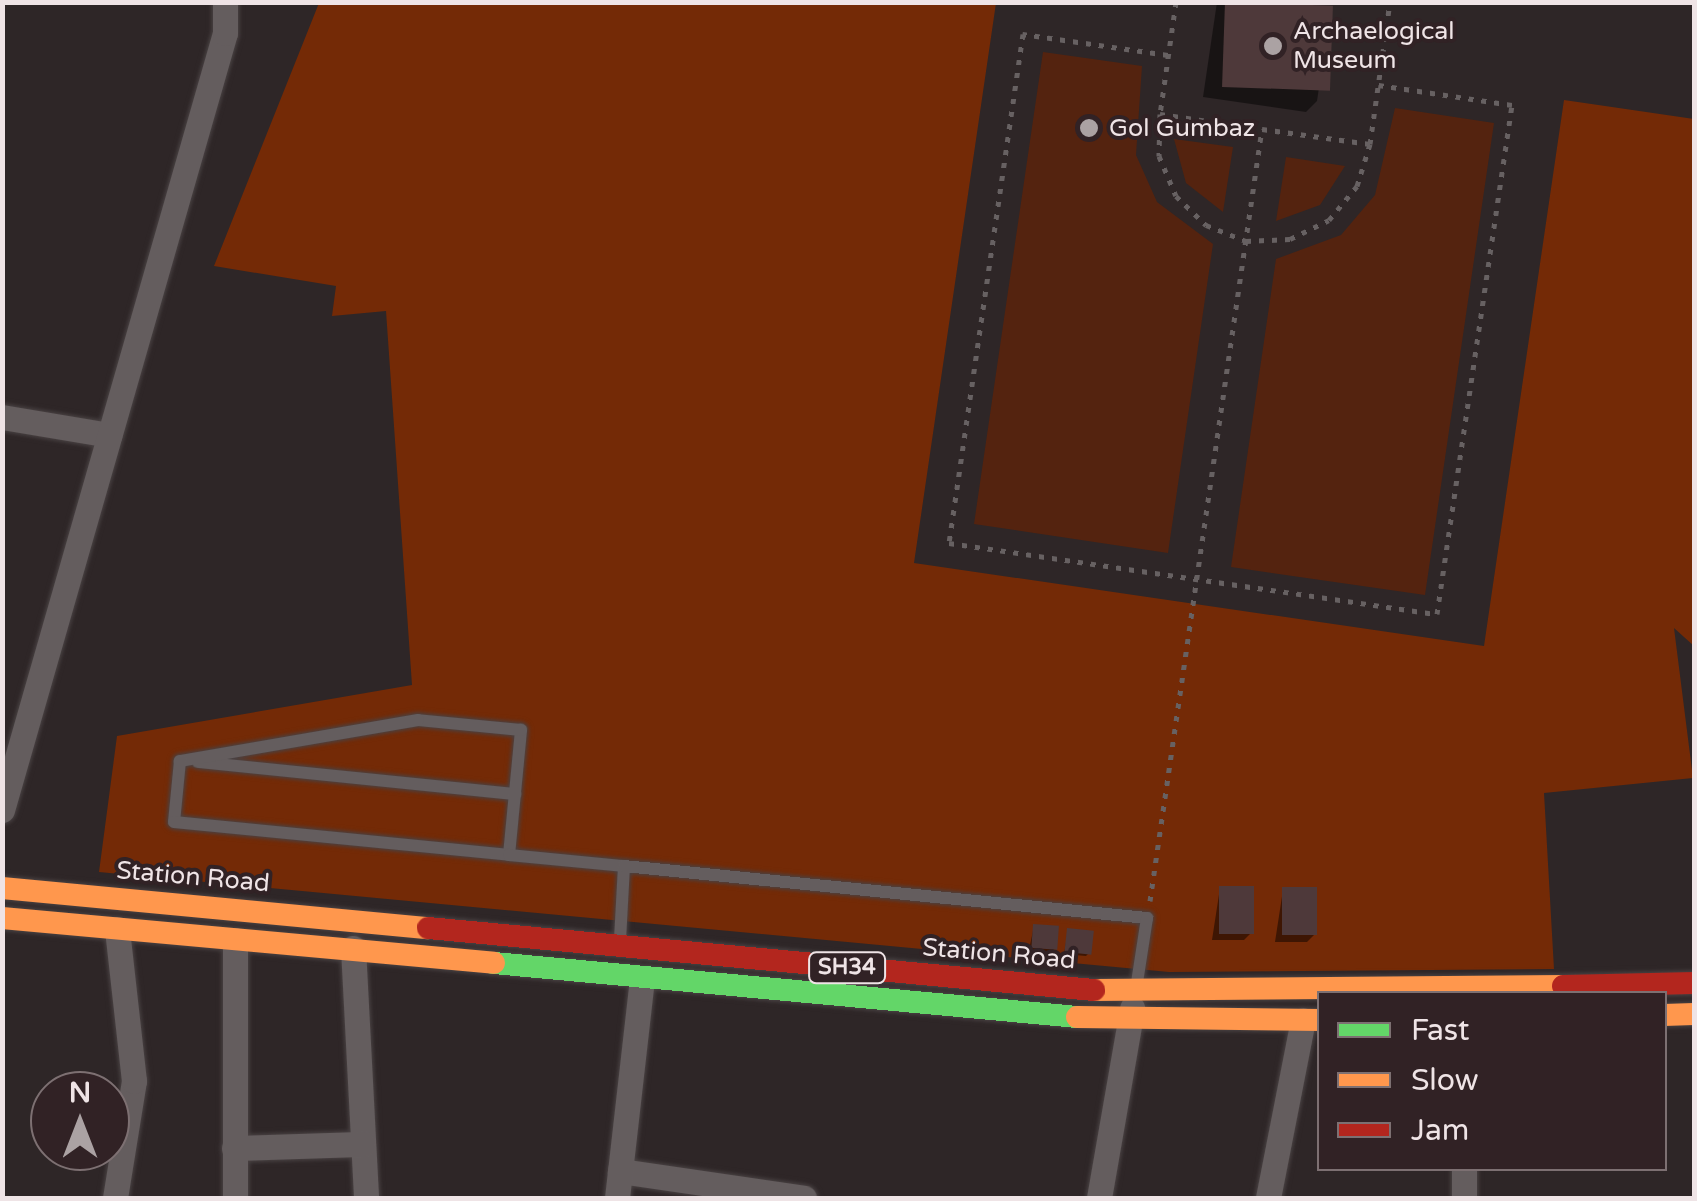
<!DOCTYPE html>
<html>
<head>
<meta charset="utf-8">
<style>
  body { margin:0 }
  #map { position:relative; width:1697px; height:1201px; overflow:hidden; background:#2e2627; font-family:"Varela Round",sans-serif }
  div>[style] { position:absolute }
  .green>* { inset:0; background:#54230f }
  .forest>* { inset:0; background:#742a06 }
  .shadow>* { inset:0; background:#0007 }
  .building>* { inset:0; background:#4e393a; transform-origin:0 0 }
  .path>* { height:5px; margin-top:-2.5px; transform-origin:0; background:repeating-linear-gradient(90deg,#676162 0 5px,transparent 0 13px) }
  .roads { filter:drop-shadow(0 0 2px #494243) drop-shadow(0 0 2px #494243) }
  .lane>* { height:12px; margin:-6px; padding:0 6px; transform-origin:6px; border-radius:6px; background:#645d5e }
  .street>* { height:25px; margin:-12.5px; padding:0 12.5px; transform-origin:12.5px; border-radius:12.5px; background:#645d5e }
  .fast>* { height:22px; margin:-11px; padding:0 11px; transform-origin:11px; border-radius:11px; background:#63d668 }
  .slow>* { height:22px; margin:-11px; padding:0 11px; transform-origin:11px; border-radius:11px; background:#ff974d }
  .jam>* { height:22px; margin:-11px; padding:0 11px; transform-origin:11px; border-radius:11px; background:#b3261e }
  .dots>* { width:28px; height:28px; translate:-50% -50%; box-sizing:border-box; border:5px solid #312225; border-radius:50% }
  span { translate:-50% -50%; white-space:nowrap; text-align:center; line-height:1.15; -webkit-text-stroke:8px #312225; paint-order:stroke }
  .shield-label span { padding:2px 8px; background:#312225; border:2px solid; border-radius:8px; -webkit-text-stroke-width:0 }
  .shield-label { font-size:22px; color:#efe4e6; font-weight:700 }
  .poi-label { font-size:25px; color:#efe4e6 }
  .left { translate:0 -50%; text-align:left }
  .street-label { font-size:25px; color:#efe4e6 }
  .frame { position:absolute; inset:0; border:5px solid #efe4e6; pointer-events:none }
  .legend { position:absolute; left:1317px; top:991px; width:350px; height:180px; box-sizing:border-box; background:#312225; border:2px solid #7d7072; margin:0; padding:12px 18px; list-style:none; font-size:30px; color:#efe4e6 }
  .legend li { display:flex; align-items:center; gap:20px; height:50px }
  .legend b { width:50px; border:2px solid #7d7072 }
  .north { position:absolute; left:30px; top:1071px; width:100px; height:100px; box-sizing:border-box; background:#312225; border:2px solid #7d7072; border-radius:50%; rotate:0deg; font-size:28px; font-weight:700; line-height:40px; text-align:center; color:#efe4e6 }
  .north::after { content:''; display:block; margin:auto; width:35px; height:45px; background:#aba2a3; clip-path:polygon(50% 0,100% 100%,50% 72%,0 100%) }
</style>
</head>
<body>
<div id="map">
  <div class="green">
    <div style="clip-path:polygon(1043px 52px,1142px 66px,1136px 155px,1157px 202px,1213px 244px,1168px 553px,974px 524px)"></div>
    <div style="clip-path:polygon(1395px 108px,1494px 123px,1425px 595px,1231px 567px,1276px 259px,1341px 235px,1375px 195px)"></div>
    <div style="clip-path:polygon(1174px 139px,1233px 147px,1223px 212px,1186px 183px)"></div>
    <div style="clip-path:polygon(1286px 157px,1345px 166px,1320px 205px,1276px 221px)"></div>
  </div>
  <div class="forest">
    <div style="clip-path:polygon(319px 3px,996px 3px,914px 563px,1484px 646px,1564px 100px,1694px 119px,1694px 646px,1674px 628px,1693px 778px,1544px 793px,1554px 969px,1169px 972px,99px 872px,117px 736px,412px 685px,386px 311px,332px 316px,336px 286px,214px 266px)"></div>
  </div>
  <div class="shadow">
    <div style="clip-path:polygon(1217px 2px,1331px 7px,1317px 101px,1306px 112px,1203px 97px)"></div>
    <div style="clip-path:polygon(1220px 888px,1251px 933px,1244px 940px,1212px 940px)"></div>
    <div style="clip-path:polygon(1283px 890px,1314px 935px,1307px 942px,1275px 942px)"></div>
    <div style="clip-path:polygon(1034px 926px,1054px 950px,1051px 953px,1029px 950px)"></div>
    <div style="clip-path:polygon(1068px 931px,1089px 953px,1086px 956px,1064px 954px)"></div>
  </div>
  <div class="building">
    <div style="left:1225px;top:2px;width:108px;height:85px;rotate:2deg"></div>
    <div style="left:1219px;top:886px;width:35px;height:48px"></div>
    <div style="left:1282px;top:887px;width:35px;height:48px"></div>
    <div style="left:1033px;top:924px;width:26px;height:24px;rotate:4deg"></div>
    <div style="left:1067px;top:928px;width:27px;height:24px;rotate:6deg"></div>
  </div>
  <div class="path">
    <div style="left:1176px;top:2px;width:113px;rotate:98.1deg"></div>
    <div style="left:1160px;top:114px;width:103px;rotate:8.4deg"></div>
    <div style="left:1168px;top:55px;width:147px;rotate:-171.8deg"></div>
    <div style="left:1023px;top:34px;width:514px;rotate:98.27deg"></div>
    <div style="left:949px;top:543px;width:493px;rotate:8.3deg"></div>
    <div style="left:1437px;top:614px;width:514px;rotate:-81.62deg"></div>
    <div style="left:1512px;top:105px;width:135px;rotate:-171.5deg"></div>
    <div style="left:1160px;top:114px;width:42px;rotate:91.4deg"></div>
    <div style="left:1159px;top:156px;width:43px;rotate:67deg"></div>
    <div style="left:1176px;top:196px;width:42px;rotate:44deg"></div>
    <div style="left:1206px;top:225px;width:43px;rotate:21.8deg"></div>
    <div style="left:1246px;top:241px;width:44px;rotate:-2.6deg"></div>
    <div style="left:1290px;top:239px;width:43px;rotate:-26deg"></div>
    <div style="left:1329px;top:220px;width:44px;rotate:-50.5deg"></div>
    <div style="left:1357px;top:186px;width:44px;rotate:-72.8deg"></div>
    <div style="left:1150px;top:901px;width:780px;rotate:-81.75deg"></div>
    <div style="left:1262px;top:129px;width:109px;rotate:7.9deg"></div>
    <div style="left:1370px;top:144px;width:143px;rotate:-82deg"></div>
  </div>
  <div class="roads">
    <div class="lane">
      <div style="left:198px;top:762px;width:319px;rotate:5.8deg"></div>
      <div style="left:509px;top:855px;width:126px;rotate:-84.5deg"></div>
      <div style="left:521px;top:730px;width:103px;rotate:-174.5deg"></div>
      <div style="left:418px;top:720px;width:242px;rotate:170.2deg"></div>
      <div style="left:180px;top:761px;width:61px;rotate:95.6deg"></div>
      <div style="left:174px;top:822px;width:337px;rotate:5.6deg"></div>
      <div style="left:509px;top:855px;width:116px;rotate:5.5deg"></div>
      <div style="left:624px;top:866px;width:75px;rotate:93.1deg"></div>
      <div style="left:624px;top:866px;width:526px;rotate:5.68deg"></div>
      <div style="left:1147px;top:918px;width:72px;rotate:98.8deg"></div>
    </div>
    <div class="street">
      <div style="left:2px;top:417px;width:109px;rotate:9.5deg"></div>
      <div style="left:2px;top:810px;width:808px;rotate:-73.99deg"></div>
      <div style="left:225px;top:33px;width:31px;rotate:-90deg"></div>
      <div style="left:353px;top:948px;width:250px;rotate:87deg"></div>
      <div style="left:234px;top:1148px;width:129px;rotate:-1.8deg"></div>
      <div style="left:1464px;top:1168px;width:30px;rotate:90deg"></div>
      <div style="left:620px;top:1171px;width:186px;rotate:8.3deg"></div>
      <div style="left:115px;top:1198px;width:119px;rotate:-80.8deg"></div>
      <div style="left:134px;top:1081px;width:153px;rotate:-96.4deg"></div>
      <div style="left:235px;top:1198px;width:258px;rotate:-90deg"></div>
      <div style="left:617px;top:1198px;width:220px;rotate:-83.5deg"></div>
      <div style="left:1099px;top:1198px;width:193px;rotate:-80.1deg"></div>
      <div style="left:1268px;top:1198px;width:181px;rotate:-78.9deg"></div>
    </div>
    <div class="fast">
      <div style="left:494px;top:963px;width:585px;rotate:5.29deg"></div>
    </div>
    <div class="slow">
      <div style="left:2px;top:888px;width:428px;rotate:5.4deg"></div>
      <div style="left:2px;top:918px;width:494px;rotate:5.2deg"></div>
      <div style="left:1094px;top:990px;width:469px;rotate:-0.5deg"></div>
      <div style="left:1664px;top:1015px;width:30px;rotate:-2deg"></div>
      <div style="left:1077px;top:1017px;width:243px;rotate:0.7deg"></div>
    </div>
    <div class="jam">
      <div style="left:428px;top:928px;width:669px;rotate:5.32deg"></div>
      <div style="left:1563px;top:986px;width:131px;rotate:-1.3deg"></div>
    </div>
  </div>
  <div class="dots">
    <div style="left:1273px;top:46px;background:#aba2a3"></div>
    <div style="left:1089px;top:128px;background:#aba2a3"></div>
  </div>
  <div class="shield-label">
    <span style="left:847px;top:968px">SH34</span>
  </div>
  <div class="poi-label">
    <span class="left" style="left:1293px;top:46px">Archaelogical<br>Museum</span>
    <span class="left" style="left:1109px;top:128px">Gol Gumbaz</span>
  </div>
  <div class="street-label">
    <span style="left:193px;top:877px;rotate:5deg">Station Road</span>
    <span style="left:999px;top:954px;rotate:5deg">Station Road</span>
  </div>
  <div class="frame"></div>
  <ul class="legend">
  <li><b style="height:12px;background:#63d668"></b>Fast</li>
  <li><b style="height:12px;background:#ff974d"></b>Slow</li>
  <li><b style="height:12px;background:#b3261e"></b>Jam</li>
  </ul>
  <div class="north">N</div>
</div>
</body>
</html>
